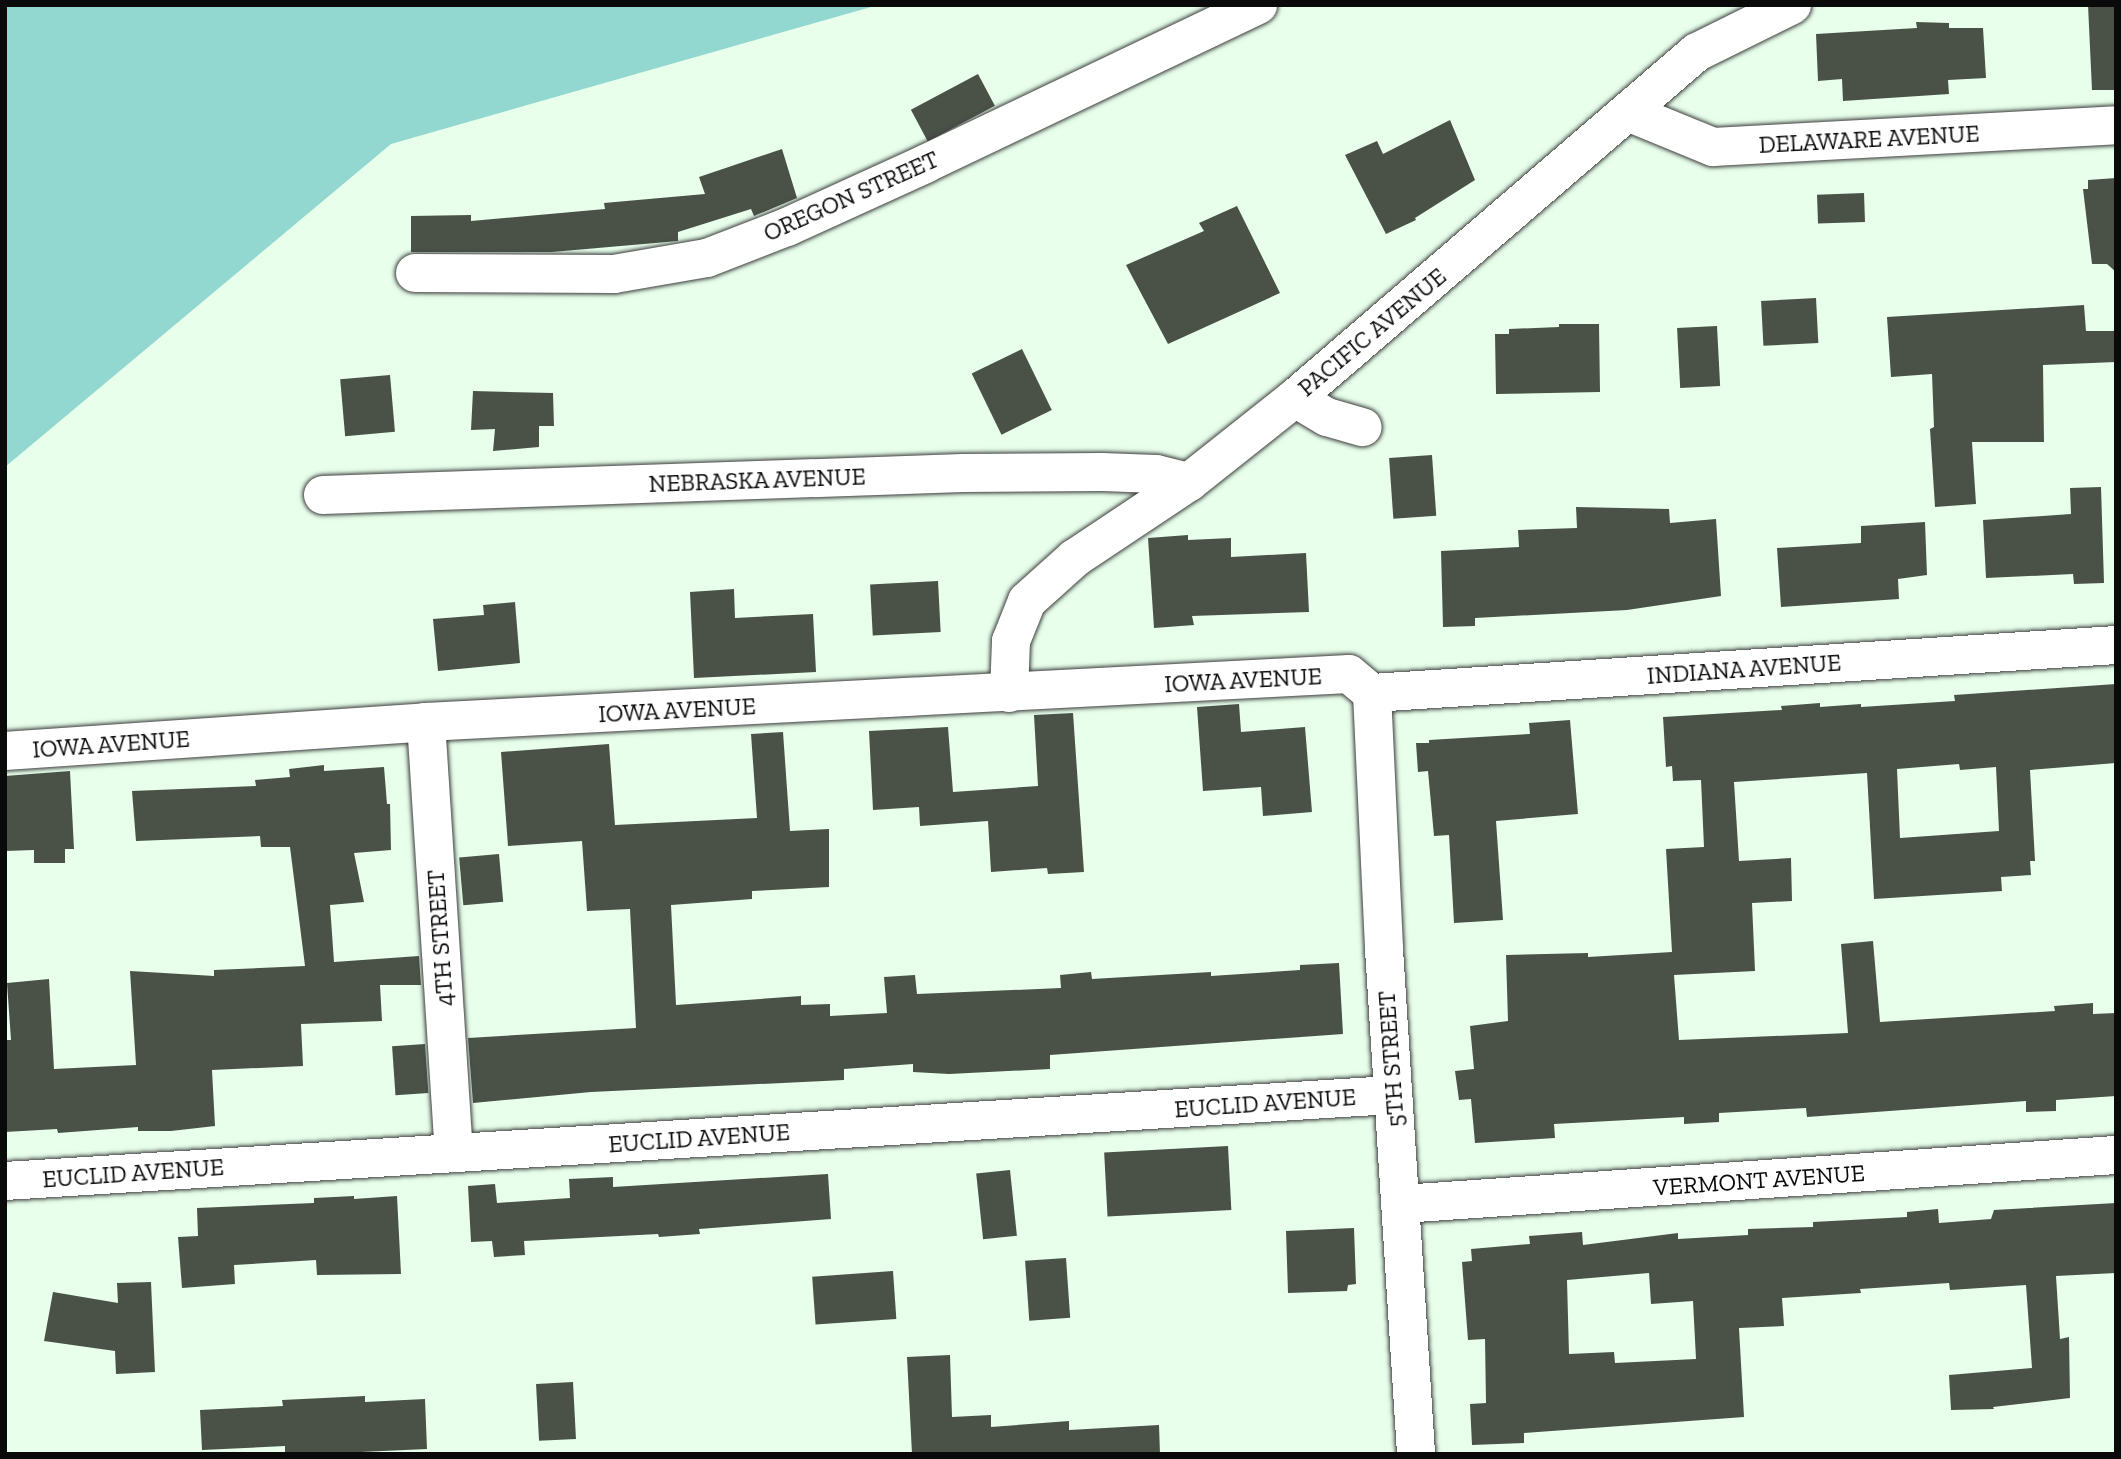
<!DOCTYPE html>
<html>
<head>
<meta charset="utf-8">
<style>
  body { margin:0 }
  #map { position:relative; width:2121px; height:1459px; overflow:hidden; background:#e7ffeb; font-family:"Zilla Slab",serif }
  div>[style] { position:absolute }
  .forest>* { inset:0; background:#93d7d1 }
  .building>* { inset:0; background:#4a5247; transform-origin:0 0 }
  .roads { filter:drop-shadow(0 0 2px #3d3d3d) drop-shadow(0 0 2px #3d3d3d) }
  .minor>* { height:38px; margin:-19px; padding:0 19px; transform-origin:19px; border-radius:19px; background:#fff }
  span { translate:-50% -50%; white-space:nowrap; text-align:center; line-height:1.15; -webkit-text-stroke:7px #fff; paint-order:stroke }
  .street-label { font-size:24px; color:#0a0a0a }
  .frame { position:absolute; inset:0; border:7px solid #0a0a0a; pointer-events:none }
</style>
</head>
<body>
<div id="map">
  <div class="forest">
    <div style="clip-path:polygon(5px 5px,878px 5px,391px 144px,5px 467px)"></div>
  </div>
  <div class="building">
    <div style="clip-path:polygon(2088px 5px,2116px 5px,2116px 90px,2092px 90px)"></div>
    <div style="clip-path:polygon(1916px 22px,1949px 23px,1949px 28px,1983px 28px,1986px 78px,1948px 80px,1949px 94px,1843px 101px,1842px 79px,1818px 81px,1816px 34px,1917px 28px)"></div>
    <div style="left:978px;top:74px;width:36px;height:76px;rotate:62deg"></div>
    <div style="clip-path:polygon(1450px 120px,1475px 180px,1415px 218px,1416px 220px,1386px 234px,1345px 155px,1377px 141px,1383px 154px)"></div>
    <div style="clip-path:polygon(782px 149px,797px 198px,754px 216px,751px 209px,678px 232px,678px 241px,552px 252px,411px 252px,411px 216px,471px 215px,471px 221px,605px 209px,604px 203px,705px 194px,699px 177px)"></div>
    <div style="clip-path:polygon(2116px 178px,2116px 272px,2107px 264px,2092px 264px,2083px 189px,2088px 189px,2088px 180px)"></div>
    <div style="left:1864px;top:193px;width:29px;height:47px;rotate:88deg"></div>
    <div style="clip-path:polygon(1237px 206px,1280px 293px,1168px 344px,1126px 265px,1204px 231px,1199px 223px)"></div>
    <div style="left:1816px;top:298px;width:45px;height:55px;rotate:87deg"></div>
    <div style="clip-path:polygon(2084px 305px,2086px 331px,2116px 331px,2116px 362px,2043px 365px,2044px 442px,1972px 442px,1976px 504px,1935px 507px,1930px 429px,1934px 427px,1932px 374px,1891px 377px,1887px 317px)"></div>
    <div style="clip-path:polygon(1559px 324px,1599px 324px,1600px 392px,1496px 394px,1495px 334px,1509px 334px,1509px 329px,1559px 327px)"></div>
    <div style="left:1717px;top:326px;width:60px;height:40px;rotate:87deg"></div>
    <div style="left:1022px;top:349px;width:68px;height:56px;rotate:64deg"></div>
    <div style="left:390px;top:375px;width:57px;height:50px;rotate:85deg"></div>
    <div style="clip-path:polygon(473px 391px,553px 393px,554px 426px,539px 426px,539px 447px,493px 451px,495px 429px,471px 430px)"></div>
    <div style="left:1432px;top:455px;width:61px;height:43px;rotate:86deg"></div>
    <div style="clip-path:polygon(2101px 487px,2104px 583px,2074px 584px,2073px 574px,1986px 578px,1983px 520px,2071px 514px,2070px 488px)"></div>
    <div style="clip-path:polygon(1576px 507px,1669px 509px,1670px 523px,1716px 519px,1721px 596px,1627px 610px,1475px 618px,1475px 626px,1443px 627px,1441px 551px,1519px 547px,1518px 530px,1577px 528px)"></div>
    <div style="clip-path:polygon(1925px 522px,1927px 575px,1898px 579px,1899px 599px,1781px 607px,1777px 548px,1861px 543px,1861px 526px)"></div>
    <div style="clip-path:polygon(1188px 535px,1188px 540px,1231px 538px,1231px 557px,1306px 553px,1309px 612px,1192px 616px,1194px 625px,1154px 628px,1148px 538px)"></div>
    <div style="left:938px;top:581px;width:51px;height:68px;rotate:87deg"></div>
    <div style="clip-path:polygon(734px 589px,735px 618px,813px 614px,816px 672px,694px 678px,690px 592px)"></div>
    <div style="clip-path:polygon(515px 602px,520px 663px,438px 671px,433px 619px,484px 615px,483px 605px)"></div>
    <div style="clip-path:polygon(evenodd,2116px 684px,2116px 763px,2030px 770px,2035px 861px,2030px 861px,2031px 875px,2001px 877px,2002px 891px,1874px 899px,1867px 773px,1734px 782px,1739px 861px,1791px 858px,1792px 901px,1752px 903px,1755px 971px,1674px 975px,1679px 1040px,1848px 1033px,1841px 944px,1873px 941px,1880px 1022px,2055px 1011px,2054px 1006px,2093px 1003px,2093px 1014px,2116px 1013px,2116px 1096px,2056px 1100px,2056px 1111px,2026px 1112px,2026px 1101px,1807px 1117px,1806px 1108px,1719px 1113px,1719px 1122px,1684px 1124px,1684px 1117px,1554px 1124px,1555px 1138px,1475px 1143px,1471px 1099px,1459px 1100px,1455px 1071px,1474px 1069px,1470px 1026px,1508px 1021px,1506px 955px,1588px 953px,1588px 957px,1672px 952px,1666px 849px,1704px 847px,1701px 780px,1673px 781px,1672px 766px,1666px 767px,1663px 717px,1782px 710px,1781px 706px,1820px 703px,1820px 707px,1861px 704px,1861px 707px,1955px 701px,1954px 695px,2116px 684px,1959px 764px,1960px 770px,1996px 767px,1999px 831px,1900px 838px,1897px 769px,1959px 764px)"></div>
    <div style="clip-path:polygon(1239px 704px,1241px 732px,1305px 727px,1312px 812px,1263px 816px,1261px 787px,1203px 791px,1197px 707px)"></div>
    <div style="clip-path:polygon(1073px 713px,1084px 872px,1048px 874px,1047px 868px,991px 872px,988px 821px,920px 826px,919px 807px,873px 810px,869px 731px,948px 727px,953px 792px,1038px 786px,1034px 715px)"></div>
    <div style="clip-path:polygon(1570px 720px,1578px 814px,1496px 821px,1503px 920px,1454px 923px,1449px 835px,1434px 836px,1428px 771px,1418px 772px,1416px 743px,1429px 743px,1429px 740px,1530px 734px,1529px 723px)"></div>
    <div style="clip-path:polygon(783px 732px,790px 831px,829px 829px,829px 887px,752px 891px,752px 899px,671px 905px,676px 1005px,801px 996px,801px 1005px,830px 1004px,830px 1016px,887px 1013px,884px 977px,915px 975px,917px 994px,1061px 988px,1060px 975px,1091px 972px,1092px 979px,1211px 972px,1211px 976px,1300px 970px,1300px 965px,1339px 963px,1343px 1034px,1050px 1055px,1050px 1069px,949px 1074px,913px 1072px,913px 1064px,844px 1069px,844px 1080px,591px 1092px,473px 1103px,468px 1038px,636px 1028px,630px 909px,587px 911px,582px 841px,508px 846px,501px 752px,609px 744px,615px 825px,757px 818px,751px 734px)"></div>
    <div style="clip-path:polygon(324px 765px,324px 771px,384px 767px,387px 804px,390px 804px,391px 850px,354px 853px,364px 902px,330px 905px,334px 962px,419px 956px,421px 985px,380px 985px,382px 1021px,301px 1024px,303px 1066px,212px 1070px,215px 1126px,171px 1131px,138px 1131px,138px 1127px,58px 1133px,57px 1129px,5px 1132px,5px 1040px,11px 1040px,7px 983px,49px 979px,54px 1069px,136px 1065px,130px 971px,214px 976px,214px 970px,305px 966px,290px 847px,261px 847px,260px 836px,136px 841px,132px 791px,256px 786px,255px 780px,290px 777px,289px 769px)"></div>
    <div style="clip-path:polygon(70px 771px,74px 849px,65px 849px,65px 863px,34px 863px,34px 850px,5px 851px,5px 776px)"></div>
    <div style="left:499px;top:854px;width:48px;height:40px;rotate:85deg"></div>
    <div style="left:425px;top:1044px;width:49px;height:33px;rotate:86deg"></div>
    <div style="left:1228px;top:1146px;width:64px;height:124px;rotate:87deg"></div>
    <div style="left:1010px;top:1170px;width:66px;height:34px;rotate:84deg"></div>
    <div style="clip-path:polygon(828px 1174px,831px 1219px,699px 1229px,700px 1234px,659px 1237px,658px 1234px,524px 1241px,525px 1255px,494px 1257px,492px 1241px,471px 1242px,468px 1186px,495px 1184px,497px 1203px,570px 1198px,569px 1179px,613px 1177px,613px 1187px)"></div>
    <div style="clip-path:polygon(354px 1196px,354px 1199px,397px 1196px,401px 1274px,317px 1275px,316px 1260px,234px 1265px,235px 1284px,182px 1288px,178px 1237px,198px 1236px,197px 1208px,314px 1203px,314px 1198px)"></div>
    <div style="clip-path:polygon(evenodd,2116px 1203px,2116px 1273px,2056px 1276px,2060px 1339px,2069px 1337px,2070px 1398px,1993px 1407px,1994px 1409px,1951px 1410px,1949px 1375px,2032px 1368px,2026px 1285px,1950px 1290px,1949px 1283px,1860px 1289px,1861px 1293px,1782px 1298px,1784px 1326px,1739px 1328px,1744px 1417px,1524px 1433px,1524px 1443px,1472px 1445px,1470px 1404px,1486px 1403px,1485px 1339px,1468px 1340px,1462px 1262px,1472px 1261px,1471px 1249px,1530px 1244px,1529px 1236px,1582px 1232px,1583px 1245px,1678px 1233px,1678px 1239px,1748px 1235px,1748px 1229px,1813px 1227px,1813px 1222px,1907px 1217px,1907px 1212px,1938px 1209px,1939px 1223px,1991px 1219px,1994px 1210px,2116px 1203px,1649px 1273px,1651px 1304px,1693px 1301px,1696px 1359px,1615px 1363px,1614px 1352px,1569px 1354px,1567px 1280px,1649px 1273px)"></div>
    <div style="clip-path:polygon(1354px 1228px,1356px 1284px,1348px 1285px,1347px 1291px,1288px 1293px,1286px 1231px)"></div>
    <div style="left:1066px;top:1258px;width:60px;height:41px;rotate:86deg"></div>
    <div style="left:893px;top:1271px;width:48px;height:81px;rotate:86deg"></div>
    <div style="clip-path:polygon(151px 1282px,155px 1372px,116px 1374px,115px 1351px,44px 1341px,53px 1292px,118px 1303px,117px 1283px)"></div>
    <div style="clip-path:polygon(950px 1355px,952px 1417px,991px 1415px,991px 1427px,1069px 1421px,1069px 1430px,1159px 1425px,1160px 1454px,912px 1454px,907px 1357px)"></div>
    <div style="left:573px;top:1382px;width:57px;height:37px;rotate:87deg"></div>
    <div style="clip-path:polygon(365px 1396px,365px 1402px,425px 1399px,427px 1449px,317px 1454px,285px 1454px,285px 1446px,202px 1450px,200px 1410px,283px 1406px,282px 1400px)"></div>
  </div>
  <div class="roads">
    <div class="minor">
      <div style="left:1630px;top:113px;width:90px;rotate:22.3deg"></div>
      <div style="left:1713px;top:147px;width:404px;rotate:-3.1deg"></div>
      <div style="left:415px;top:273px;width:199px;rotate:0.3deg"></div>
      <div style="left:614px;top:274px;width:94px;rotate:-9.8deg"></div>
      <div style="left:707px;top:258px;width:86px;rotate:-21.2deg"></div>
      <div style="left:787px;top:227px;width:152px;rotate:-24.5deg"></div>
      <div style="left:925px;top:164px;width:369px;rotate:-25.5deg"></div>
      <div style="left:1295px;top:398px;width:37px;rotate:31deg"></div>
      <div style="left:1327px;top:417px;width:37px;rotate:16deg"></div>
      <div style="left:323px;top:495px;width:640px;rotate:-1.97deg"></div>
      <div style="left:963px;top:473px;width:139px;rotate:-0.4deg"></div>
      <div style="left:1102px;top:472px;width:54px;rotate:2.1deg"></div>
      <div style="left:1156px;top:474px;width:34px;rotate:14deg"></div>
      <div style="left:1009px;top:693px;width:52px;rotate:-87.8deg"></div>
      <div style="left:1011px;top:641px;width:43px;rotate:-68.2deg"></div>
      <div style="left:1027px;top:601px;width:64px;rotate:-41.9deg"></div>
      <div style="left:1075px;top:558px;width:137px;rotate:-33.7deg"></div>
      <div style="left:1189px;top:482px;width:135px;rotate:-38.4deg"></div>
      <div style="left:1295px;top:398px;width:530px;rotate:-40.72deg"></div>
      <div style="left:1697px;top:52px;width:106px;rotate:-26.3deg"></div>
      <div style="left:1372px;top:693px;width:746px;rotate:-3.69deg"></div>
      <div style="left:426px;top:722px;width:432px;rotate:86.3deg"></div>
      <div style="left:5px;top:751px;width:422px;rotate:-3.9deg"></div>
      <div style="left:426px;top:722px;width:924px;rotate:-2.98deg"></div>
      <div style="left:1349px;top:674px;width:30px;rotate:40deg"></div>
      <div style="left:1372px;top:693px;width:256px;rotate:87.3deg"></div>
      <div style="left:1384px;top:949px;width:506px;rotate:86.37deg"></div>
      <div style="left:5px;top:1181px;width:1391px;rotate:-3.55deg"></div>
      <div style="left:1402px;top:1204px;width:716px;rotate:-3.93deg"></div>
    </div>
  </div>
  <div class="street-label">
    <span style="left:1869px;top:139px;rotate:-3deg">DELAWARE AVENUE</span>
    <span style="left:851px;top:196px;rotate:-24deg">OREGON STREET</span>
    <span style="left:1372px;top:332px;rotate:-40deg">PACIFIC AVENUE</span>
    <span style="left:757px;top:480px;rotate:-2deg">NEBRASKA AVENUE</span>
    <span style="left:1744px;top:669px;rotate:-4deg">INDIANA AVENUE</span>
    <span style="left:1243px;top:680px;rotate:-3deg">IOWA AVENUE</span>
    <span style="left:677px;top:710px;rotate:-3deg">IOWA AVENUE</span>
    <span style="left:111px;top:744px;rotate:-4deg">IOWA AVENUE</span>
    <span style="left:440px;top:938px;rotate:-94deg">4TH STREET</span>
    <span style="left:1391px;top:1059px;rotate:-94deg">5TH STREET</span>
    <span style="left:1265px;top:1103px;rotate:-4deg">EUCLID AVENUE</span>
    <span style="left:699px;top:1138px;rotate:-4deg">EUCLID AVENUE</span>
    <span style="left:133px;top:1173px;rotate:-4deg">EUCLID AVENUE</span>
    <span style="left:1759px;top:1180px;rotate:-4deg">VERMONT AVENUE</span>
  </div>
  <div class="frame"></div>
</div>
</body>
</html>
